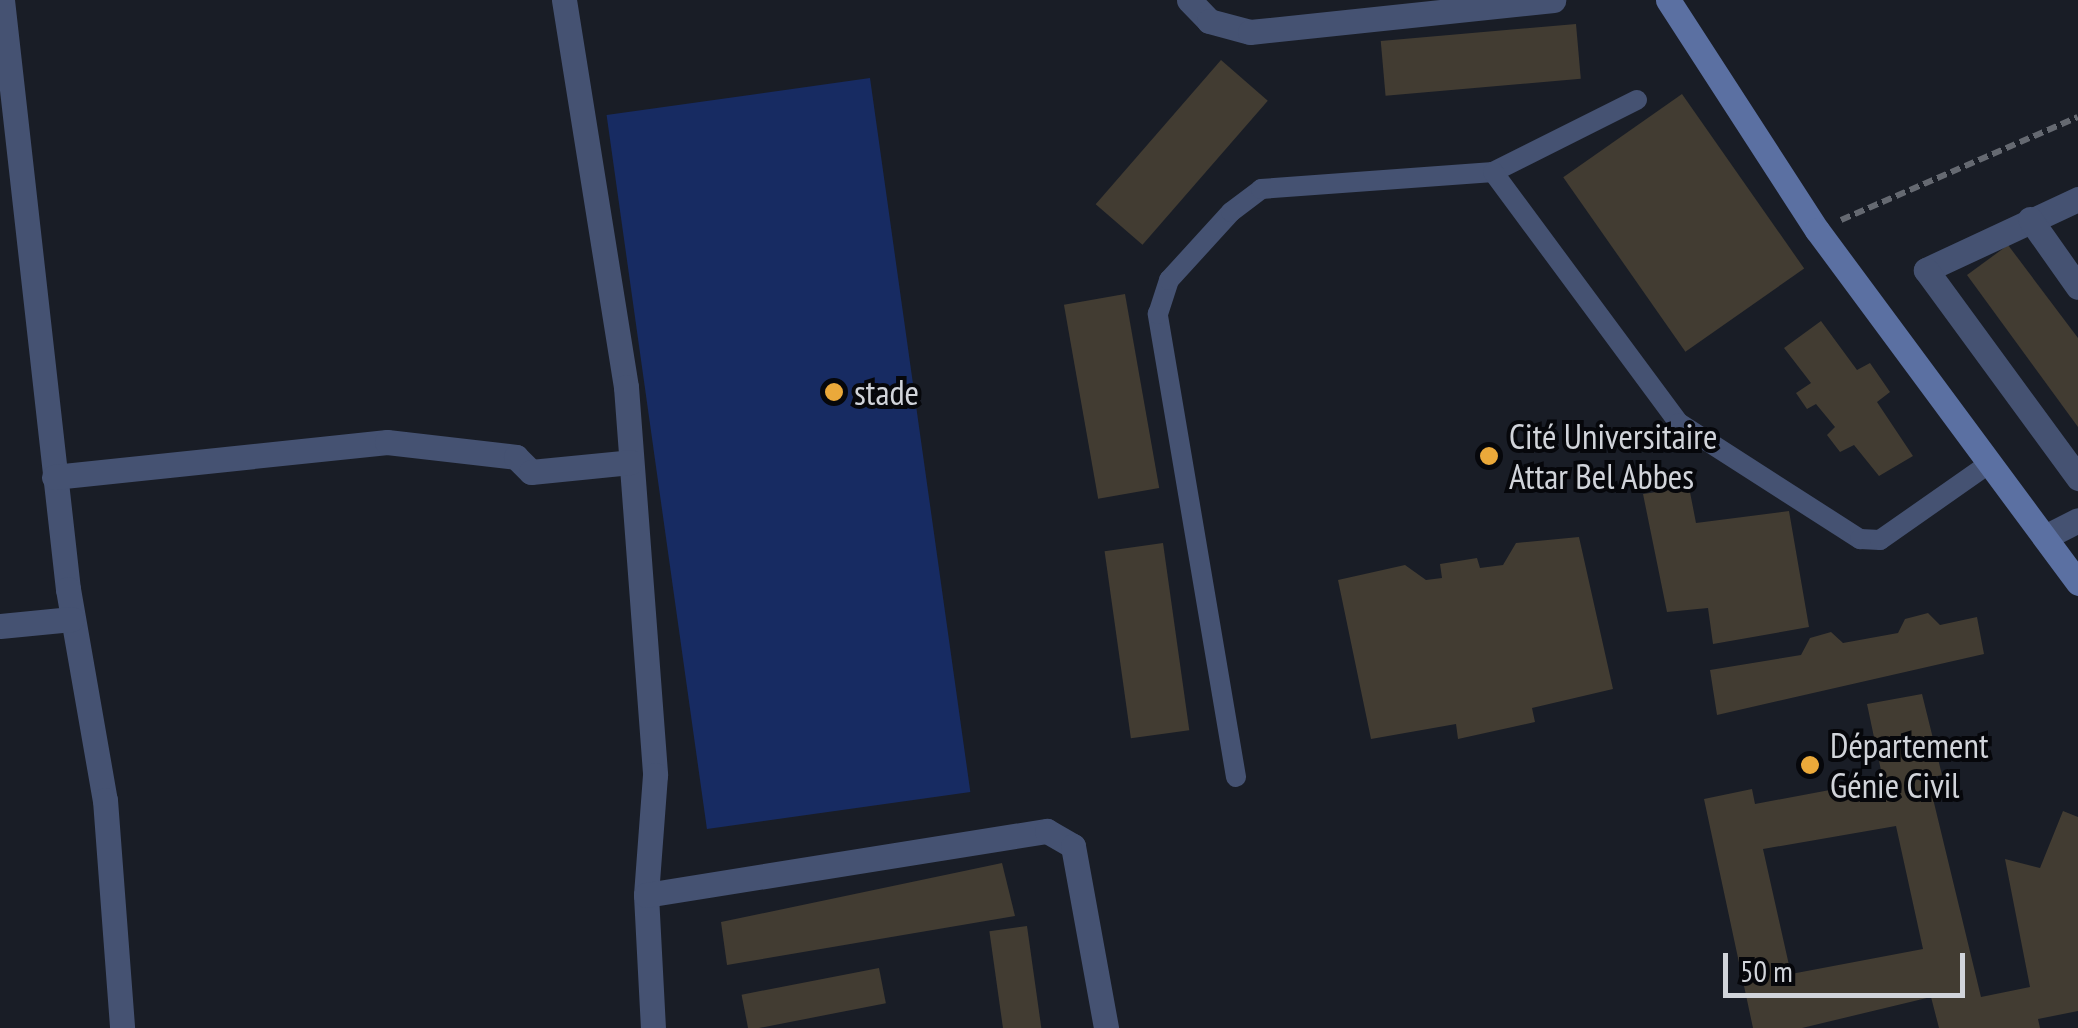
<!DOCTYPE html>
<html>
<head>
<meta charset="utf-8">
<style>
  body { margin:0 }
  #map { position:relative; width:2078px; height:1028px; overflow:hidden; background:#191d26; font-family:"PT Sans Narrow",sans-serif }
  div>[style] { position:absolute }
  .green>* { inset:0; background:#172b62; transform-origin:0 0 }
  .building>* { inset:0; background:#423c32; transform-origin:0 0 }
  .path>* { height:6px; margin-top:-3px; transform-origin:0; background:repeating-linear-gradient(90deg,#656971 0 10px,transparent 0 15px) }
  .lane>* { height:20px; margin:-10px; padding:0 10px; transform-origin:10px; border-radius:10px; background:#455272 }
  .street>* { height:25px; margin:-12.5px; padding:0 12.5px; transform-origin:12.5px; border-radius:12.5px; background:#455272 }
  .secondary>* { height:25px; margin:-12.5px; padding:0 12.5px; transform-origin:12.5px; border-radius:12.5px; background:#5b70a2 }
  .dots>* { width:28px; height:28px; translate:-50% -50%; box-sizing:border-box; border:5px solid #06070b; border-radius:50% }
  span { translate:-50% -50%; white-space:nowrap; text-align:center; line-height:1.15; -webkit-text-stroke:8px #06070b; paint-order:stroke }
  .poi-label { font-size:35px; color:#d1d4da }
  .left { translate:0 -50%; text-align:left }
  .scale { position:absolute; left:1723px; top:953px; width:242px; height:45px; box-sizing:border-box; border:5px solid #d1d4da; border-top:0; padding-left:12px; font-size:30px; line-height:35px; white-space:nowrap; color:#d1d4da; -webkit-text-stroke:8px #06070b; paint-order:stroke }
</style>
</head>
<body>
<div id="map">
  <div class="green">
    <div style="left:870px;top:78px;width:721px;height:266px;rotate:82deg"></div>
  </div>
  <div class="building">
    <div style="left:1576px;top:24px;width:55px;height:196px;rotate:85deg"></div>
    <div style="left:1221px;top:60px;width:62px;height:191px;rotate:41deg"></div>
    <div style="left:1682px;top:94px;width:213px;height:145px;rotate:55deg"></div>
    <div style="clip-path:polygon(2008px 245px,2078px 338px,2078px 427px,1967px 275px)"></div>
    <div style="left:1125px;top:294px;width:197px;height:62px;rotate:80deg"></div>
    <div style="clip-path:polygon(1821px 321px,1857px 370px,1870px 363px,1890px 392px,1877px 402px,1913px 456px,1879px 476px,1854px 445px,1840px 452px,1827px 435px,1835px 427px,1816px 404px,1807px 409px,1796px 393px,1811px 383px,1784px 348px)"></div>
    <div style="clip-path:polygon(1689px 487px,1696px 523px,1789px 511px,1809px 627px,1713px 644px,1708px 608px,1667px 612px,1643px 494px)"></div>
    <div style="clip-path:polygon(1579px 537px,1613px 689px,1532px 708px,1535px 722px,1458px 739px,1456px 724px,1371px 739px,1338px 580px,1405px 565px,1426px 580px,1442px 578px,1440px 564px,1477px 558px,1480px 568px,1503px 565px,1516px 543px)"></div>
    <div style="left:1163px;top:543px;width:189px;height:59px;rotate:82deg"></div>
    <div style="clip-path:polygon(1928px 613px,1940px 625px,1977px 617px,1984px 654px,1717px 715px,1710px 670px,1801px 655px,1810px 638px,1831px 632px,1843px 643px,1898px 633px,1905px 619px)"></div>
    <div style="clip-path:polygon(evenodd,1922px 694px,1942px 775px,1928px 778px,1981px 997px,2030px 987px,2005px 859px,2040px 868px,2063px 811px,2078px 817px,2078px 1011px,2038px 1019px,2040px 1028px,1939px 1028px,1931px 997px,1802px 1028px,1753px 1028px,1704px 799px,1752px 789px,1755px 804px,1883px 780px,1867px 704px,1922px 694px,1896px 826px,1923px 949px,1791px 974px,1763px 849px,1896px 826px)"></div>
    <div style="clip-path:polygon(1002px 863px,1015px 916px,727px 965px,721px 922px)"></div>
    <div style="left:1027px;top:926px;width:103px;height:38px;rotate:82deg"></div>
    <div style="left:879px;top:968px;width:36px;height:140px;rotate:79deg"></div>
  </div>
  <div class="path">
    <div style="left:1841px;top:220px;width:258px;rotate:-23.5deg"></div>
  </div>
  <div class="lane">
    <div style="left:1493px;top:172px;width:161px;rotate:-26.6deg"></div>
    <div style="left:1236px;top:777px;width:470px;rotate:-99.6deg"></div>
    <div style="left:1158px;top:314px;width:36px;rotate:-72deg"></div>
    <div style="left:1169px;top:280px;width:92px;rotate:-47.6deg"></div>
    <div style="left:1231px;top:212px;width:38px;rotate:-37deg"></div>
    <div style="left:1261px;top:189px;width:233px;rotate:-4.2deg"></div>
    <div style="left:1493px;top:172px;width:312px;rotate:53.5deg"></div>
    <div style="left:1679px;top:423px;width:215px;rotate:32.7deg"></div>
    <div style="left:1860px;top:539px;width:20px;rotate:3deg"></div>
    <div style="left:1880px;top:540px;width:134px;rotate:-35deg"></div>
  </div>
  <div class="street">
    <div style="left:2px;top:0;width:593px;rotate:83.61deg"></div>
    <div style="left:68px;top:589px;width:214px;rotate:80.1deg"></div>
    <div style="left:105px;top:800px;width:229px;rotate:85.7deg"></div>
    <div style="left:564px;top:0;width:392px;rotate:80.9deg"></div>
    <div style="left:626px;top:387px;width:389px;rotate:85.7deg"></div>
    <div style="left:655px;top:775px;width:120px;rotate:94.3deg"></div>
    <div style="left:646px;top:895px;width:133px;rotate:87deg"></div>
    <div style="left:1189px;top:0;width:29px;rotate:46deg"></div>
    <div style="left:1209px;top:21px;width:42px;rotate:15deg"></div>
    <div style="left:1250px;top:32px;width:305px;rotate:-6deg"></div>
    <div style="left:2078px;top:199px;width:168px;rotate:155deg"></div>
    <div style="left:1926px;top:270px;width:258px;rotate:53.8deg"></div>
    <div style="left:2030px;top:219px;width:83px;rotate:54.8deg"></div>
    <div style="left:54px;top:477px;width:335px;rotate:-6deg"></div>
    <div style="left:387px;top:442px;width:130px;rotate:6.6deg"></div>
    <div style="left:516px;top:457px;width:21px;rotate:45deg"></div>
    <div style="left:531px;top:472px;width:100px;rotate:-5.7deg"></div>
    <div style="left:2045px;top:537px;width:37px;rotate:-27deg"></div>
    <div style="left:0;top:626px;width:72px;rotate:-5.6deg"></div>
    <div style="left:646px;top:895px;width:406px;rotate:-9.1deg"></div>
    <div style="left:1047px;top:831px;width:30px;rotate:30deg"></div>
    <div style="left:1073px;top:846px;width:185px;rotate:79.7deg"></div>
  </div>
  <div class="secondary">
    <div style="left:1668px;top:0;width:274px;rotate:57.1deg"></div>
    <div style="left:1817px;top:230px;width:439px;rotate:53.5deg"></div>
  </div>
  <div class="dots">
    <div style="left:834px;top:392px;background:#eba93a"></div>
    <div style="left:1489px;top:456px;background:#eba93a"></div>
    <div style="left:1810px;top:765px;background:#eba93a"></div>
  </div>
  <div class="poi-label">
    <span class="left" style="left:854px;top:392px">stade</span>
    <span class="left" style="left:1509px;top:456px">Cité Universitaire<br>Attar Bel Abbes</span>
    <span class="left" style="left:1830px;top:765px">Département<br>Génie Civil</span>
  </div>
  <div class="scale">50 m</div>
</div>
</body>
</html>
